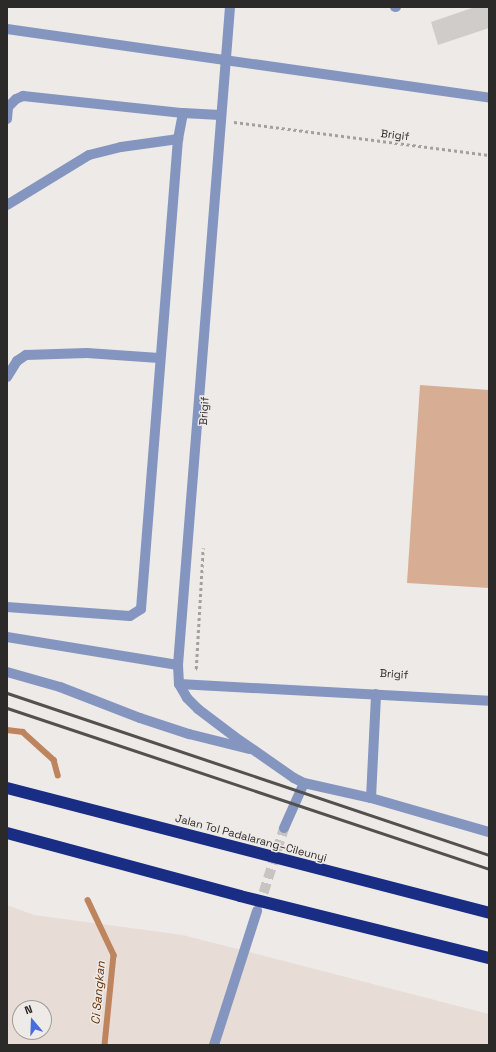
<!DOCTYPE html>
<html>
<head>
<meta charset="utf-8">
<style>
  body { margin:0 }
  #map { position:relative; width:496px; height:1052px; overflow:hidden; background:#eeeae7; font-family:"Space Grotesk",sans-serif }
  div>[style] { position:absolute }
  .built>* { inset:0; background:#e8ddd6 }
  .green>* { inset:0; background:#d7ae93 }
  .stream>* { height:5.5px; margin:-2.75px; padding:0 2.75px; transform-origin:2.75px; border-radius:2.75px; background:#be845e }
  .building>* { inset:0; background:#d0ccca }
  .minor-tunnel>* { height:10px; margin-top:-5px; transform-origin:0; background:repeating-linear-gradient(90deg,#c7c4c1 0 10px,transparent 0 15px) }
  .path>* { height:2.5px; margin-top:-1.25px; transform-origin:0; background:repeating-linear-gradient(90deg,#a3a19e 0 3px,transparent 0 6px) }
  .minor>* { height:10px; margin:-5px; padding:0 5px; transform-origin:5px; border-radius:5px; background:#8495c0 }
  .highway>* { height:12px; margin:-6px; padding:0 6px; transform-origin:6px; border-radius:6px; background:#192d85 }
  .rail>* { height:3px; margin:-1.5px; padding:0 1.5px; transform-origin:1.5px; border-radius:1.5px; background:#52514f }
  span { translate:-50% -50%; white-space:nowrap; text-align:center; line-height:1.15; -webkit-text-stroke:3px #eeeae7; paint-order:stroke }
  .street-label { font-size:11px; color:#2b2a29 }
  .water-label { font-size:12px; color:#652f00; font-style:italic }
  .frame { position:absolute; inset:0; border:8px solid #2b2a29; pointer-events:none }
  .north { position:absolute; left:12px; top:1000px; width:40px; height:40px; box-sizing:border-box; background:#eeeae7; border:1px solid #a09d9b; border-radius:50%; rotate:341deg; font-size:11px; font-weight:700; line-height:16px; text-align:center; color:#2b2a29 }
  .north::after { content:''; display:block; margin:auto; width:14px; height:18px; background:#496cdf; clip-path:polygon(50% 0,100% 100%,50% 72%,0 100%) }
</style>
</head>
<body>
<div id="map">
  <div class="built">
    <div style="clip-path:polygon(evenodd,7px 905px,34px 915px,183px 935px,489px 1014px,489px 1045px,7px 1045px,7px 905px,20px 1008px,44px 1008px,44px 1032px,20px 1032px,20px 1008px)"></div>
  </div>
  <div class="green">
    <div style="clip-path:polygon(420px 385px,489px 390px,489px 588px,407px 583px)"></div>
  </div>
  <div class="stream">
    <div style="left:7px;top:730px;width:16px;rotate:7deg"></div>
    <div style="left:23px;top:732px;width:42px;rotate:42.1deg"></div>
    <div style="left:54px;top:760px;width:16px;rotate:75deg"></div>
    <div style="left:88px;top:900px;width:61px;rotate:64.7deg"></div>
    <div style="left:114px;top:955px;width:90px;rotate:95.7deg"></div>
  </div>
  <div class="building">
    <div style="clip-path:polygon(475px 7px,489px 7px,489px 28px,438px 45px,431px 22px)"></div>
  </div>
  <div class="minor-tunnel">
    <div style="left:259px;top:907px;width:83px;rotate:-72.4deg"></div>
  </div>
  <div class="path">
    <div style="left:234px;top:122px;width:257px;rotate:7.4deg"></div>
    <div style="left:197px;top:669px;width:1px;rotate:180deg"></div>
    <div style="left:196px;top:669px;width:121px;rotate:-86.7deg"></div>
  </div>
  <div class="minor">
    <div style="left:230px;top:7px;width:660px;rotate:94.52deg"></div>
    <div style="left:178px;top:665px;width:19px;rotate:87deg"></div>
    <div style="left:179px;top:684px;width:310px;rotate:3.1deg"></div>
    <div style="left:395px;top:7px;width:1px"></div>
    <div style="left:7px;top:29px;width:487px;rotate:8.1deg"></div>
    <div style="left:7px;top:119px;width:12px;rotate:-85deg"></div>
    <div style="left:8px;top:107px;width:11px;rotate:-45deg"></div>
    <div style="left:16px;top:99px;width:8px;rotate:-23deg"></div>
    <div style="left:23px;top:96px;width:161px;rotate:6.1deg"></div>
    <div style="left:183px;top:113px;width:37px;rotate:3deg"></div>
    <div style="left:7px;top:205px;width:96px;rotate:-31.4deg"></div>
    <div style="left:89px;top:155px;width:33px;rotate:-14deg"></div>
    <div style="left:121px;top:147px;width:58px;rotate:-8deg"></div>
    <div style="left:7px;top:377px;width:19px;rotate:-58deg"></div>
    <div style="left:17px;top:361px;width:11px;rotate:-34deg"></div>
    <div style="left:26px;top:355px;width:61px;rotate:-1.9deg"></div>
    <div style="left:87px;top:353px;width:72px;rotate:4deg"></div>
    <div style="left:7px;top:607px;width:123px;rotate:4.2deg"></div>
    <div style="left:130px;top:616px;width:13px;rotate:-32deg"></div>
    <div style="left:141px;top:609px;width:471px;rotate:-85.5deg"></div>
    <div style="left:178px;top:139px;width:26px;rotate:-79deg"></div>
    <div style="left:7px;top:637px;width:173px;rotate:9.3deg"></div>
    <div style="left:7px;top:672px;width:55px;rotate:15.8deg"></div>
    <div style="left:60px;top:687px;width:86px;rotate:21.2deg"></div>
    <div style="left:140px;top:718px;width:52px;rotate:18.1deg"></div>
    <div style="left:189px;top:734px;width:62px;rotate:14deg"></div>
    <div style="left:179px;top:684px;width:16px;rotate:60deg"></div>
    <div style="left:187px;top:698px;width:16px;rotate:45deg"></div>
    <div style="left:198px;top:709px;width:46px;rotate:37.1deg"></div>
    <div style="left:235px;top:737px;width:72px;rotate:34.8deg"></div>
    <div style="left:294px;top:778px;width:11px;rotate:27deg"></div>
    <div style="left:304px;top:783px;width:69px;rotate:12.6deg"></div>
    <div style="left:371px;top:798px;width:123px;rotate:16.1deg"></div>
    <div style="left:371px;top:798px;width:104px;rotate:-87.2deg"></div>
    <div style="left:284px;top:828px;width:49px;rotate:-66deg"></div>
    <div style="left:214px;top:1045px;width:141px;rotate:-72.2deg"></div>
  </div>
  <div class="highway">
    <div style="left:7px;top:788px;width:498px;rotate:14.5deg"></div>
    <div style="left:7px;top:833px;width:241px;rotate:15.1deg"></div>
    <div style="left:240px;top:896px;width:257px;rotate:14deg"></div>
  </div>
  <div class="rail">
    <div style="left:7px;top:693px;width:508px;rotate:18.58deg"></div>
    <div style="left:7px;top:708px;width:508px;rotate:18.47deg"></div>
  </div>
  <div class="street-label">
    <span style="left:395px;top:135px;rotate:7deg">Brigif</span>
    <span style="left:204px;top:411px;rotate:-86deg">Brigif</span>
    <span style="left:394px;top:674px;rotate:4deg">Brigif</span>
    <span style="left:251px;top:838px;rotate:15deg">Jalan Tol Padalarang–Cileunyi</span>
  </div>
  <div class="water-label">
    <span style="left:99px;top:993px;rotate:-85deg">Ci Sangkan</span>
  </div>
  <div class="frame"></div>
  <div class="north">N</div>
</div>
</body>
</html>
